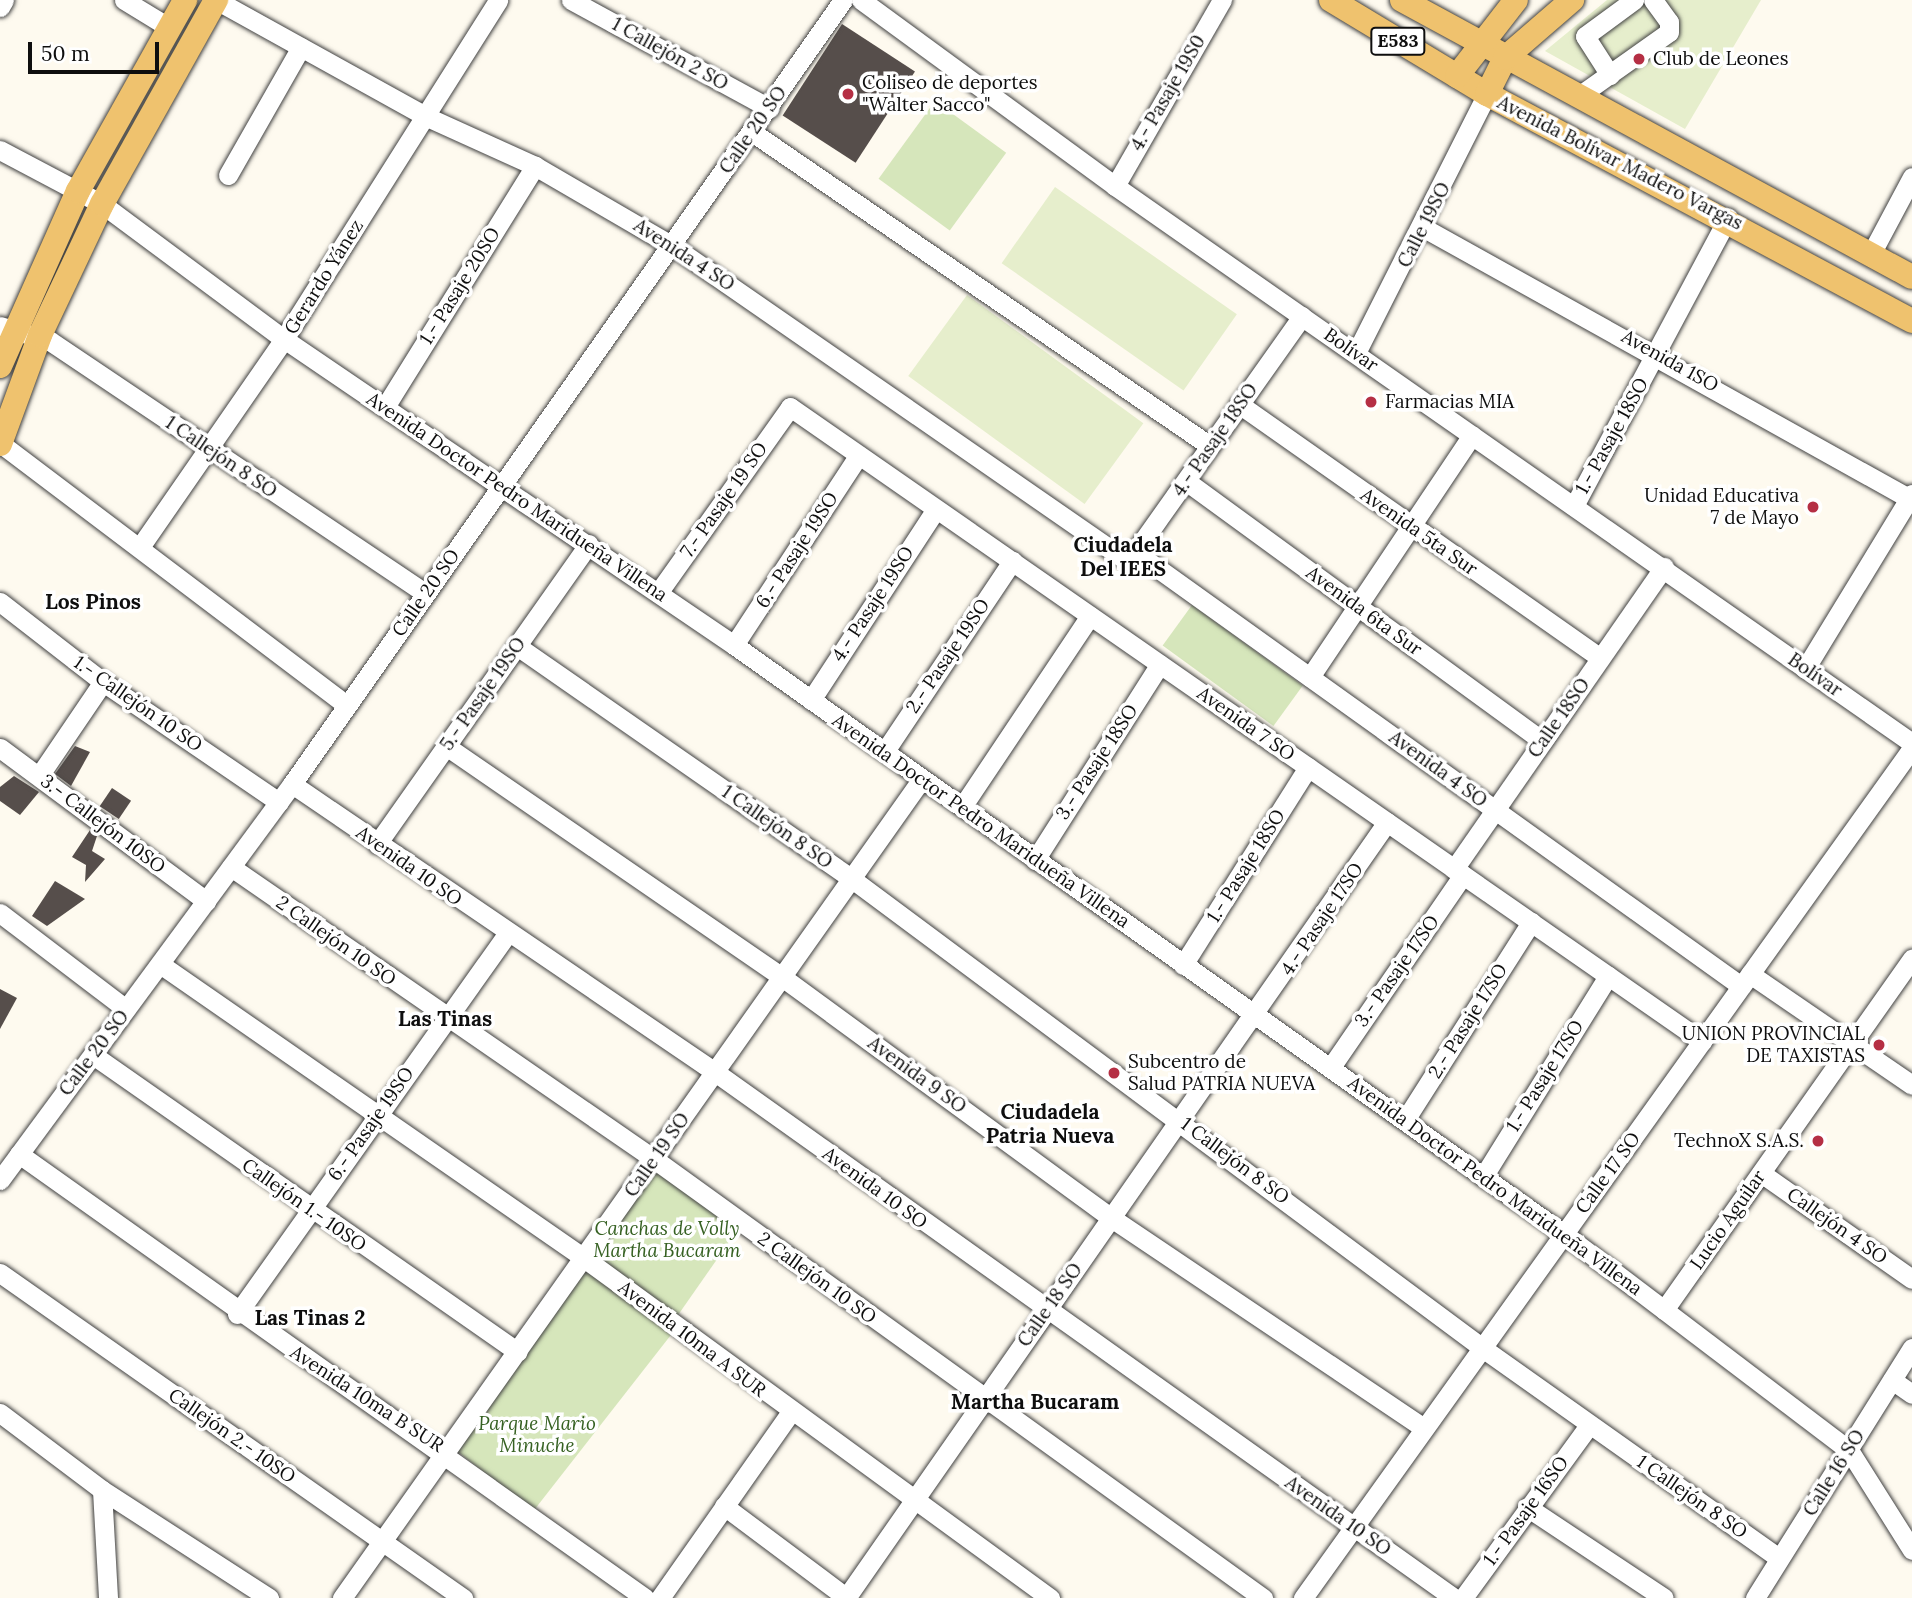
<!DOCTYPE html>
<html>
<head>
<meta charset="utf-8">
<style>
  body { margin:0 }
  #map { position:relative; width:1912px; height:1598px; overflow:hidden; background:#fefaef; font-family:Lora,serif }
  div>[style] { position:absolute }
  .green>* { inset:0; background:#d6e6bb; transform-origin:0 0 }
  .pitch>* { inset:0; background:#e6eecc; transform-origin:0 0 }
  .building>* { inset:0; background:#564e4b; transform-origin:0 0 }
  .roads { filter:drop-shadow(0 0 2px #414141) drop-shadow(0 0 2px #414141) }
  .minor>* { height:19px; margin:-9.5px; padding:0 9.5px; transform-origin:9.5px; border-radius:9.5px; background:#fff }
  .major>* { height:24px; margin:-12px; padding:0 12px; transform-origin:12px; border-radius:12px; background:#efc26e }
  .dots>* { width:19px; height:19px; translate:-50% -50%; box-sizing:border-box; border:4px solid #fff; border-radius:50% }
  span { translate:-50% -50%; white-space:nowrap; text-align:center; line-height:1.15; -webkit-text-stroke:7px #fff; paint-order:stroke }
  .shield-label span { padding:2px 5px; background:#fff; border:2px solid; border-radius:5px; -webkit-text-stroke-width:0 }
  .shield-label { font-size:18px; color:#0e0e0e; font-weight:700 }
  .street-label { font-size:19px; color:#0e0e0e }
  .poi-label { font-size:19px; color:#0e0e0e }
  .left { translate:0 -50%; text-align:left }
  .right { translate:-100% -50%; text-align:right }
  .park-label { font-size:19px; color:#366122; font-style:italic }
  .neighbourhood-label { font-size:21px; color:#0e0e0e; font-weight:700 }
  .scale { position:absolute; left:28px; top:42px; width:131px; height:32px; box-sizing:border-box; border:4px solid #0e0e0e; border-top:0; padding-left:9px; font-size:21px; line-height:24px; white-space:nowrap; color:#0e0e0e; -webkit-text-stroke:5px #fff; paint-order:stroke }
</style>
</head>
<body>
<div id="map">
  <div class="green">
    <div style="left:935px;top:101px;width:88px;height:96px;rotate:36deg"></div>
    <div style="left:1192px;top:605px;width:137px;height:50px;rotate:36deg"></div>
    <div style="left:655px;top:1170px;width:102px;height:107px;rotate:35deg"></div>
    <div style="left:585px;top:1268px;width:109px;height:223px;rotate:38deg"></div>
  </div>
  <div class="pitch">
    <div style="clip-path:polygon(1607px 0,1761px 0,1685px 129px,1545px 51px)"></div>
    <div style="left:1055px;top:187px;width:222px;height:93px;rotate:35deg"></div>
    <div style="left:967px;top:295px;width:218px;height:100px;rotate:36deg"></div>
  </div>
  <div class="building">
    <div style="left:842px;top:24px;width:87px;height:109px;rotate:33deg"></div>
    <div style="clip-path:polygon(75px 746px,90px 752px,71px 786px,55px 774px)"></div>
    <div style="clip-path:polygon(14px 776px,39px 792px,20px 815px,0 801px,0 787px)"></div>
    <div style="left:112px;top:788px;width:23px;height:22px;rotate:34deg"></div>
    <div style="clip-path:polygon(90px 830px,97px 836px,92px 851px,105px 859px,85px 882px,86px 865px,72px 857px)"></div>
    <div style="clip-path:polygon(55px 881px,85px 899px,47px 926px,32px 916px)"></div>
    <div style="clip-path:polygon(0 989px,17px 998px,0 1029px)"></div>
  </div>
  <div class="roads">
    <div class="minor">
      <div style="left:124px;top:0;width:54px;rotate:31.3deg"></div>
      <div style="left:216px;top:0;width:239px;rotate:29deg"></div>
      <div style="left:425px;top:116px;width:121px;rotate:24.4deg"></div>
      <div style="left:535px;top:166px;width:157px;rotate:30.2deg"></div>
      <div style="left:671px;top:245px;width:550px;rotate:34.7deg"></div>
      <div style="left:1123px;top:558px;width:13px;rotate:-27deg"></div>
      <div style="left:1135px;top:552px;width:289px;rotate:-54.7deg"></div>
      <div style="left:571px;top:0;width:226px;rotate:28.6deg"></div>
      <div style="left:861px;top:0;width:315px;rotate:36.2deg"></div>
      <div style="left:1115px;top:186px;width:972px;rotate:34.95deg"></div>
      <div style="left:0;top:7px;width:8px;rotate:-60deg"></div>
      <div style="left:1610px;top:75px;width:46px;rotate:-122.7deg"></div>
      <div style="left:1585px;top:36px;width:61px;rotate:-36.3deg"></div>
      <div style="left:1583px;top:93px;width:105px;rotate:-35.3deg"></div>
      <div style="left:1669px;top:32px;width:10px;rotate:-90deg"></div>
      <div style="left:1669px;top:22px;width:27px;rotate:-126deg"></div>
      <div style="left:752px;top:132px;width:555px;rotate:34.43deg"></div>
      <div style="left:0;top:150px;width:115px;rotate:27.9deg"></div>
      <div style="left:102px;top:204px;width:227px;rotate:36.6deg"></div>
      <div style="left:284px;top:339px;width:544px;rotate:34.22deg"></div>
      <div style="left:734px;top:645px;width:1018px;rotate:35.36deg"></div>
      <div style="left:1564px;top:1234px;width:358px;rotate:37.2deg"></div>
      <div style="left:1849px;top:1450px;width:118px;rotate:57.8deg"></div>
      <div style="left:228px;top:175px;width:147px;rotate:-60.3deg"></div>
      <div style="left:1115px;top:186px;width:215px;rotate:-60.1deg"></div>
      <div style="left:1424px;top:228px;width:559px;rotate:29.13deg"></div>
      <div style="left:1871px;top:254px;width:87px;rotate:-62deg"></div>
      <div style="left:0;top:326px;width:52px;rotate:16.7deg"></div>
      <div style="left:50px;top:341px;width:452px;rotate:33.9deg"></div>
      <div style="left:1356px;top:353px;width:290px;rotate:-63.2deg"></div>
      <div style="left:1239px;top:404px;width:441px;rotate:35.1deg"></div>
      <div style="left:385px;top:407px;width:284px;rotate:-58.1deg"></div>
      <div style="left:0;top:443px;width:435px;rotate:37.1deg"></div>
      <div style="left:1186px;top:481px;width:441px;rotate:36.1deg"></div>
      <div style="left:1574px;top:506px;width:327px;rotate:-61.9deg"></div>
      <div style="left:140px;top:547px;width:253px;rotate:-55.3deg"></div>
      <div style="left:284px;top:339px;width:401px;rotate:-57.7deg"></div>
      <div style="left:1135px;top:552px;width:745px;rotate:35.61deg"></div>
      <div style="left:658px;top:593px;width:228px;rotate:-54.6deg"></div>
      <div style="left:790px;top:407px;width:1111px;rotate:34.81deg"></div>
      <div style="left:0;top:602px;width:130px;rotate:37.8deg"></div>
      <div style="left:103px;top:682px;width:213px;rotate:34.3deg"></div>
      <div style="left:734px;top:645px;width:227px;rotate:-56.7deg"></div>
      <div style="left:517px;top:646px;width:408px;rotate:34.8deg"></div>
      <div style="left:852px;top:879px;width:784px;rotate:36.65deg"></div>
      <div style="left:1481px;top:1347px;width:365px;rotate:35.3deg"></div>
      <div style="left:1805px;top:669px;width:205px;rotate:-58.6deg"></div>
      <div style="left:1310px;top:677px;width:291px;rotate:-56.2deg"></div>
      <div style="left:811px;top:700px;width:228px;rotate:-56.8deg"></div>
      <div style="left:446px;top:746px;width:408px;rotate:34.5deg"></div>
      <div style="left:782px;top:977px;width:406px;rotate:36.2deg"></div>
      <div style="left:1110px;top:1217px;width:377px;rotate:33.9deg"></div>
      <div style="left:0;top:748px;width:257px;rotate:36.6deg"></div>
      <div style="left:885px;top:751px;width:229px;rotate:-56.2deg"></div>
      <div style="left:39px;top:776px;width:114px;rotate:-55.8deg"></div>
      <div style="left:292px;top:784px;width:512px;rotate:34.25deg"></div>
      <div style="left:715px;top:1072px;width:907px;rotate:35.44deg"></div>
      <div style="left:962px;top:807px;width:230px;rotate:-56.2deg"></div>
      <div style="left:377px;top:844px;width:367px;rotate:-54.8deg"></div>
      <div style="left:1035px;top:860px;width:232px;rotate:-57.5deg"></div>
      <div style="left:231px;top:867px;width:514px;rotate:34.62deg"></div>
      <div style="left:654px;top:1159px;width:751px;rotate:35.79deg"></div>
      <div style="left:1454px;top:869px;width:368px;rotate:-55.2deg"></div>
      <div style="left:0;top:913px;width:158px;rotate:37.3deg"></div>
      <div style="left:160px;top:964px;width:516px;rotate:34.74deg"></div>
      <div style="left:584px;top:1258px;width:577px;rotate:36.12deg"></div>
      <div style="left:1183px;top:965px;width:234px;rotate:-57.7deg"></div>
      <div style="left:1750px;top:974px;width:196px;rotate:34.4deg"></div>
      <div style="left:93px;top:1055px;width:518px;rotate:34.95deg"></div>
      <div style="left:1331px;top:1067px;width:233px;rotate:-55.5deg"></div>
      <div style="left:1405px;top:1120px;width:235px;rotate:-57.5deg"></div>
      <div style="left:19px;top:1154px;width:767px;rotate:35.35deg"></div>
      <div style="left:1761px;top:1173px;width:184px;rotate:35.1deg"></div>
      <div style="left:1483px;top:1177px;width:237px;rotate:-58.1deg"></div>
      <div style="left:0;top:1180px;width:492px;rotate:-53.6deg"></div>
      <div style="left:292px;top:784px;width:958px;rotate:-54.9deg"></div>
      <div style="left:0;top:1273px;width:566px;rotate:35.07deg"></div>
      <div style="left:1664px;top:1310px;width:430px;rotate:-54.8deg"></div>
      <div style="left:237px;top:1314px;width:465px;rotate:-54.6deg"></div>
      <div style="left:1892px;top:1380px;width:24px;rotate:35deg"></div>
      <div style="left:0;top:1413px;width:128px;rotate:37deg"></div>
      <div style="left:102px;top:1490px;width:199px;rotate:32.9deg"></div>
      <div style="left:102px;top:1490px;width:108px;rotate:86.8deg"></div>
      <div style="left:724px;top:1506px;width:154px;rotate:36.8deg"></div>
      <div style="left:1527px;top:1507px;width:164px;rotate:33.6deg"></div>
      <div style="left:342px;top:1598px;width:1002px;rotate:-54.71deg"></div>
      <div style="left:660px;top:1598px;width:226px;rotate:-54.9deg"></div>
      <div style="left:846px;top:1598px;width:946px;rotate:-55.12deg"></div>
      <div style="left:1303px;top:1598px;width:1046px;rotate:-54.38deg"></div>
      <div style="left:1463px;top:1598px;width:214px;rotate:-53.9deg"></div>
      <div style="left:1755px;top:1598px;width:295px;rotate:-57.9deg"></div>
    </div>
    <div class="major">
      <div style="left:1331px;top:0;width:182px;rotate:31.1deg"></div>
      <div style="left:1487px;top:94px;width:482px;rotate:28.1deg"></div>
      <div style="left:1402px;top:0;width:580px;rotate:28.51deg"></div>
      <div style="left:1457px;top:76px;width:96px;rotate:-52.2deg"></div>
      <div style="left:1487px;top:94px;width:40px;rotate:-63.4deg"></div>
      <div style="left:1505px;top:58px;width:89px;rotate:-40.9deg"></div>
      <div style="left:0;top:366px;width:192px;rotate:-66deg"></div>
      <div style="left:78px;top:191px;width:219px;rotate:-60.7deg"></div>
      <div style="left:0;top:444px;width:116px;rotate:-69.8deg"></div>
      <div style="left:40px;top:335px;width:145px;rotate:-64.7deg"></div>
      <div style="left:102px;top:204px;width:234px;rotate:-60.8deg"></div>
    </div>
  </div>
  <div class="dots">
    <div style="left:1639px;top:59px;background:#b52f44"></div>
    <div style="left:848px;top:94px;background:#b52f44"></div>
    <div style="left:1371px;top:402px;background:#b52f44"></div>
    <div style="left:1813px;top:507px;background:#b52f44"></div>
    <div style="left:1879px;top:1045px;background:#b52f44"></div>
    <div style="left:1114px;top:1073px;background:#b52f44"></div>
    <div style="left:1818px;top:1141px;background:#b52f44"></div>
  </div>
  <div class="shield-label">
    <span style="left:1398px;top:41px">E583</span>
  </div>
  <div class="street-label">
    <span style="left:670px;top:54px;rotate:29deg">1 Callejón 2 SO</span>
    <span style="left:1168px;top:93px;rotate:-60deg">4.- Pasaje 19S0</span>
    <span style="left:753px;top:130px;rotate:-55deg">Calle 20 SO</span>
    <span style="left:1620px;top:163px;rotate:27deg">Avenida Bolívar Madero Vargas</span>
    <span style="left:1424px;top:225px;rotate:-63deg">Calle 19SO</span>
    <span style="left:684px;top:255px;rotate:33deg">Avenida 4 SO</span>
    <span style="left:324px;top:277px;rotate:-58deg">Gerardo Yánez</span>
    <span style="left:460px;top:286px;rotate:-58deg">1.- Pasaje 20SO</span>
    <span style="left:1351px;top:350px;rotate:35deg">Bolívar</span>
    <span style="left:1670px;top:361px;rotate:29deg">Avenida 1SO</span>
    <span style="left:1612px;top:436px;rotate:-61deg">1.- Pasaje 18SO</span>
    <span style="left:1215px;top:440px;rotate:-55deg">4.- Pasaje 18SO</span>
    <span style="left:221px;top:457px;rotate:34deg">1 Callejón 8 SO</span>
    <span style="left:517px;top:497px;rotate:34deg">Avenida Doctor Pedro Maridueña Villena</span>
    <span style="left:724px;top:500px;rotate:-55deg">7.- Pasaje 19 SO</span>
    <span style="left:1419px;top:532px;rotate:35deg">Avenida 5ta Sur</span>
    <span style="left:797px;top:550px;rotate:-57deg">6.- Pasaje 19SO</span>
    <span style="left:426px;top:593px;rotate:-55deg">Calle 20 SO</span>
    <span style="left:873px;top:604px;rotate:-57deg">4.- Pasaje 19SO</span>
    <span style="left:1364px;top:611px;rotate:36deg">Avenida 6ta Sur</span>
    <span style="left:948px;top:656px;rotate:-56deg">2.- Pasaje 19SO</span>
    <span style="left:1815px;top:675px;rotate:35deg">Bolívar</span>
    <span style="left:483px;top:694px;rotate:-55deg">5.- Pasaje 19SO</span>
    <span style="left:138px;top:704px;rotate:35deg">1.- Callejón 10 SO</span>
    <span style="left:1559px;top:718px;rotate:-55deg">Calle 18SO</span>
    <span style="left:1246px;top:724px;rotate:35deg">Avenida 7 SO</span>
    <span style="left:1097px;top:762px;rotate:-57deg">3.- Pasaje 18SO</span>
    <span style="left:1438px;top:769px;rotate:36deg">Avenida 4 SO</span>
    <span style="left:981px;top:821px;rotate:35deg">Avenida Doctor Pedro Maridueña Villena</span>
    <span style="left:103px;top:824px;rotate:37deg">3.- Callejón 10SO</span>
    <span style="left:777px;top:827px;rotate:35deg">1 Callejón 8 SO</span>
    <span style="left:409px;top:866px;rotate:35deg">Avenida 10 SO</span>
    <span style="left:1246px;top:866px;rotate:-58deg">1.- Pasaje 18SO</span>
    <span style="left:1322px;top:919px;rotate:-56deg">4.- Pasaje 17SO</span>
    <span style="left:336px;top:941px;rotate:35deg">2 Callejón 10 SO</span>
    <span style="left:1397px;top:971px;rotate:-55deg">3.- Pasaje 17SO</span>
    <span style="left:1468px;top:1021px;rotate:-58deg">2.- Pasaje 17SO</span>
    <span style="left:94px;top:1053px;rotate:-53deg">Calle 20 SO</span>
    <span style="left:917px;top:1075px;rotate:36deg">Avenida 9 SO</span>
    <span style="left:1545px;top:1076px;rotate:-58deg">1.- Pasaje 17SO</span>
    <span style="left:371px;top:1124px;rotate:-55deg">6.- Pasaje 19SO</span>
    <span style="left:657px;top:1155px;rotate:-55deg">Calle 19 SO</span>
    <span style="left:1235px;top:1161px;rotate:37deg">1 Callejón 8 SO</span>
    <span style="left:1608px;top:1173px;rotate:-54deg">Calle 17 SO</span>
    <span style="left:1495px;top:1186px;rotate:36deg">Avenida Doctor Pedro Maridueña Villena</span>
    <span style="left:875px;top:1188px;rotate:36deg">Avenida 10 SO</span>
    <span style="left:304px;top:1205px;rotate:35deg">Callejón 1.- 10SO</span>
    <span style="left:1728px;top:1220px;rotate:-55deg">Lucio Aguilar</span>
    <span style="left:1837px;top:1226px;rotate:35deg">Callejón 4 SO</span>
    <span style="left:817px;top:1278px;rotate:36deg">2 Callejón 10 SO</span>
    <span style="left:1050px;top:1305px;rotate:-55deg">Calle 18 SO</span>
    <span style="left:692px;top:1339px;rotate:37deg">Avenida 10ma A SUR</span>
    <span style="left:367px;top:1399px;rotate:33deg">Avenida 10ma B SUR</span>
    <span style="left:232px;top:1436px;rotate:35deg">Callejón 2.- 10SO</span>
    <span style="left:1834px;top:1473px;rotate:-58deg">Calle 16 SO</span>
    <span style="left:1692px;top:1497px;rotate:35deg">1 Callejón 8 SO</span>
    <span style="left:1526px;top:1511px;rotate:-54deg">1.- Pasaje 16SO</span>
    <span style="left:1338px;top:1516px;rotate:35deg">Avenida 10 SO</span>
  </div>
  <div class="poi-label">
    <span class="left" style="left:1653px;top:59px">Club de Leones</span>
    <span class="left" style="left:862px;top:94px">Coliseo de deportes<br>"Walter Sacco"</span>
    <span class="left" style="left:1385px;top:402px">Farmacias MIA</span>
    <span class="right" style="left:1799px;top:507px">Unidad Educativa<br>7 de Mayo</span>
    <span class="right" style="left:1865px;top:1045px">UNION PROVINCIAL<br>DE TAXISTAS</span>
    <span class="left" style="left:1128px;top:1073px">Subcentro de<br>Salud PATRIA NUEVA</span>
    <span class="right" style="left:1804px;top:1141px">TechnoX S.A.S.</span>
  </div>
  <div class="park-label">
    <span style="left:667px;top:1240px">Canchas de Volly<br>Martha Bucaram</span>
    <span style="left:537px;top:1435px">Parque Mario<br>Minuche</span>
  </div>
  <div class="neighbourhood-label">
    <span style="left:1123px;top:557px">Ciudadela<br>Del IEES</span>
    <span style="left:93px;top:602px">Los Pinos</span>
    <span style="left:445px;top:1019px">Las Tinas</span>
    <span style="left:1050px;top:1124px">Ciudadela<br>Patria Nueva</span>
    <span style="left:310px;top:1318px">Las Tinas 2</span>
    <span style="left:1035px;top:1402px">Martha Bucaram</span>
  </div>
  <div class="scale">50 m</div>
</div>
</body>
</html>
